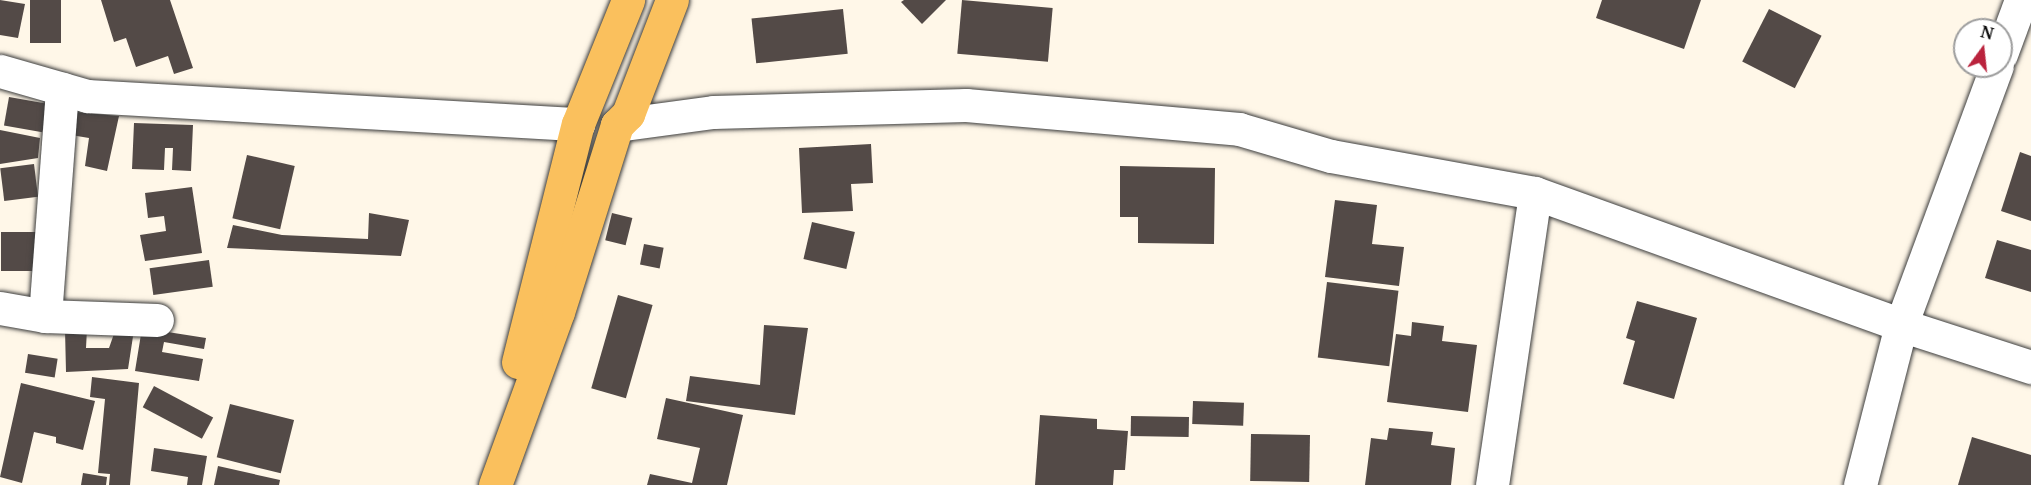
<!DOCTYPE html>
<html>
<head>
<meta charset="utf-8">
<style>
  body { margin:0 }
  #map { position:relative; width:2031px; height:485px; overflow:hidden; background:#fff7e8; font-family:"Noto Serif",serif }
  div>[style] { position:absolute }
  .building>* { inset:0; background:#534a47; transform-origin:0 0 }
  .roads { filter:drop-shadow(0 0 2px #3d3d3d) drop-shadow(0 0 2px #3d3d3d) }
  .street>* { height:33px; margin:-16.5px; padding:0 16.5px; transform-origin:16.5px; border-radius:16.5px; background:#fff }
  .primary>* { height:33px; margin:-16.5px; padding:0 16.5px; transform-origin:16.5px; border-radius:16.5px; background:#fac05d }
  span { translate:-50% -50%; white-space:nowrap; text-align:center; line-height:1.15; -webkit-text-stroke:6px #fff; paint-order:stroke }
  .north { position:absolute; left:1953px; top:18px; width:60px; height:60px; box-sizing:border-box; background:#fff; border:2px solid #9d9d9d; border-radius:50%; rotate:15deg; font-size:16px; font-weight:700; line-height:24px; text-align:center; color:#0a0a0a }
  .north::after { content:''; display:block; margin:auto; width:21px; height:27px; background:#ba233d; clip-path:polygon(50% 0,100% 100%,50% 72%,0 100%) }
</style>
</head>
<body>
<div id="map">
  <div class="building">
    <div style="clip-path:polygon(0 0,25px 4px,18px 38px,0 35px)"></div>
    <div style="left:30px;top:0;width:31px;height:43px"></div>
    <div style="clip-path:polygon(101px 0,170px 0,193px 68px,174px 74px,168px 56px,136px 67px,126px 38px,114px 42px)"></div>
    <div style="clip-path:polygon(904px 0,946px 0,922px 24px,901px 2px)"></div>
    <div style="left:962px;top:0;width:91px;height:54px;rotate:5deg"></div>
    <div style="clip-path:polygon(1602px 0,1701px 0,1684px 49px,1596px 18px)"></div>
    <div style="left:843px;top:9px;width:45px;height:92px;rotate:84deg"></div>
    <div style="left:1769px;top:9px;width:59px;height:59px;rotate:27deg"></div>
    <div style="left:9px;top:97px;width:39px;height:29px;rotate:10deg"></div>
    <div style="clip-path:polygon(75px 112px,119px 116px,107px 171px,85px 166px,89px 138px,71px 135px)"></div>
    <div style="clip-path:polygon(134px 123px,193px 125px,191px 171px,172px 170px,173px 148px,165px 148px,164px 170px,132px 169px)"></div>
    <div style="clip-path:polygon(0 130px,40px 138px,38px 158px,0 164px)"></div>
    <div style="clip-path:polygon(871px 144px,873px 183px,851px 184px,853px 211px,802px 213px,799px 148px)"></div>
    <div style="clip-path:polygon(2020px 152px,2031px 156px,2031px 221px,2001px 211px)"></div>
    <div style="left:247px;top:155px;width:49px;height:65px;rotate:13deg"></div>
    <div style="left:34px;top:164px;width:33px;height:34px;rotate:83deg"></div>
    <div style="clip-path:polygon(1120px 166px,1215px 168px,1214px 244px,1138px 243px,1138px 217px,1120px 217px)"></div>
    <div style="clip-path:polygon(192px 187px,202px 253px,145px 261px,140px 235px,166px 231px,164px 216px,148px 218px,145px 193px)"></div>
    <div style="clip-path:polygon(1335px 200px,1377px 205px,1372px 244px,1404px 247px,1399px 286px,1325px 277px)"></div>
    <div style="clip-path:polygon(369px 213px,409px 220px,401px 256px,227px 248px,233px 225px,282px 235px,368px 239px)"></div>
    <div style="left:612px;top:213px;width:21px;height:28px;rotate:14deg"></div>
    <div style="left:812px;top:222px;width:44px;height:38px;rotate:13deg"></div>
    <div style="left:1px;top:232px;width:35px;height:39px"></div>
    <div style="clip-path:polygon(1997px 240px,2031px 250px,2031px 292px,1985px 278px)"></div>
    <div style="left:644px;top:244px;width:20px;height:21px;rotate:11deg"></div>
    <div style="left:209px;top:260px;width:27px;height:60px;rotate:82deg"></div>
    <div style="left:1327px;top:282px;width:72px;height:76px;rotate:7deg"></div>
    <div style="left:618px;top:295px;width:36px;height:97px;rotate:16deg"></div>
    <div style="clip-path:polygon(1637px 301px,1697px 318px,1674px 399px,1623px 384px,1635px 341px,1626px 338px)"></div>
    <div style="clip-path:polygon(1412px 322px,1444px 326px,1442px 341px,1477px 345px,1468px 412px,1387px 402px,1396px 334px,1411px 336px)"></div>
    <div style="clip-path:polygon(764px 325px,808px 328px,795px 415px,686px 401px,690px 376px,760px 385px)"></div>
    <div style="clip-path:polygon(142px 328px,206px 338px,204px 349px,164px 342px,162px 352px,203px 359px,199px 381px,135px 371px)"></div>
    <div style="clip-path:polygon(87px 329px,86px 348px,109px 348px,115px 331px,134px 330px,128px 369px,66px 372px,65px 330px)"></div>
    <div style="left:28px;top:354px;width:30px;height:19px;rotate:9deg"></div>
    <div style="clip-path:polygon(92px 377px,139px 383px,130px 485px,109px 485px,110px 474px,98px 473px,105px 399px,90px 397px)"></div>
    <div style="clip-path:polygon(21px 383px,95px 401px,83px 450px,56px 443px,56px 437px,34px 432px,22px 483px,0 477px)"></div>
    <div style="left:154px;top:386px;width:67px;height:24px;rotate:28deg"></div>
    <div style="clip-path:polygon(666px 398px,743px 415px,727px 485px,647px 485px,650px 474px,692px 483px,700px 448px,657px 439px)"></div>
    <div style="left:1193px;top:401px;width:51px;height:23px;rotate:2deg"></div>
    <div style="left:230px;top:404px;width:66px;height:55px;rotate:14deg"></div>
    <div style="clip-path:polygon(1040px 415px,1097px 419px,1097px 429px,1128px 431px,1125px 470px,1114px 470px,1113px 485px,1035px 485px)"></div>
    <div style="left:1131px;top:416px;width:58px;height:20px;rotate:1deg"></div>
    <div style="clip-path:polygon(1389px 428px,1433px 432px,1431px 445px,1455px 448px,1451px 485px,1365px 485px,1371px 438px,1387px 440px)"></div>
    <div style="left:1251px;top:434px;width:59px;height:47px;rotate:1deg"></div>
    <div style="clip-path:polygon(1972px 437px,2031px 455px,2031px 485px,1958px 485px)"></div>
    <div style="clip-path:polygon(154px 448px,207px 456px,202px 485px,187px 485px,188px 477px,151px 471px)"></div>
    <div style="clip-path:polygon(218px 466px,280px 480px,279px 485px,214px 485px)"></div>
    <div style="clip-path:polygon(83px 473px,107px 477px,106px 485px,81px 485px)"></div>
  </div>
  <div class="roads">
    <div class="street">
      <div style="left:2001px;top:54px;width:58px;rotate:-69.7deg"></div>
      <div style="left:0;top:71px;width:91px;rotate:16deg"></div>
      <div style="left:87px;top:96px;width:492px;rotate:3.3deg"></div>
      <div style="left:617px;top:125px;width:97px;rotate:-7.7deg"></div>
      <div style="left:713px;top:112px;width:253px;rotate:-1.6deg"></div>
      <div style="left:966px;top:105px;width:274px;rotate:5deg"></div>
      <div style="left:1239px;top:129px;width:96px;rotate:16.4deg"></div>
      <div style="left:1331px;top:156px;width:207px;rotate:10.3deg"></div>
      <div style="left:1535px;top:193px;width:389px;rotate:19.8deg"></div>
      <div style="left:1901px;top:325px;width:137px;rotate:17.9deg"></div>
      <div style="left:0;top:308px;width:46px;rotate:10.1deg"></div>
      <div style="left:45px;top:316px;width:112px;rotate:2deg"></div>
      <div style="left:45px;top:316px;width:228px;rotate:-85.7deg"></div>
      <div style="left:1492px;top:485px;width:295px;rotate:-81.6deg"></div>
      <div style="left:1860px;top:485px;width:165px;rotate:-75.6deg"></div>
      <div style="left:1901px;top:325px;width:276px;rotate:-69.7deg"></div>
    </div>
    <div class="primary">
      <div style="left:518px;top:362px;width:245px;rotate:-75.9deg"></div>
      <div style="left:578px;top:124px;width:134px;rotate:-68deg"></div>
      <div style="left:495px;top:485px;width:184px;rotate:-70deg"></div>
      <div style="left:558px;top:312px;width:196px;rotate:-72.5deg"></div>
      <div style="left:617px;top:125px;width:16px;rotate:-45deg"></div>
      <div style="left:628px;top:114px;width:122px;rotate:-68.9deg"></div>
    </div>
  </div>
  <div class="north">N</div>
</div>
</body>
</html>
